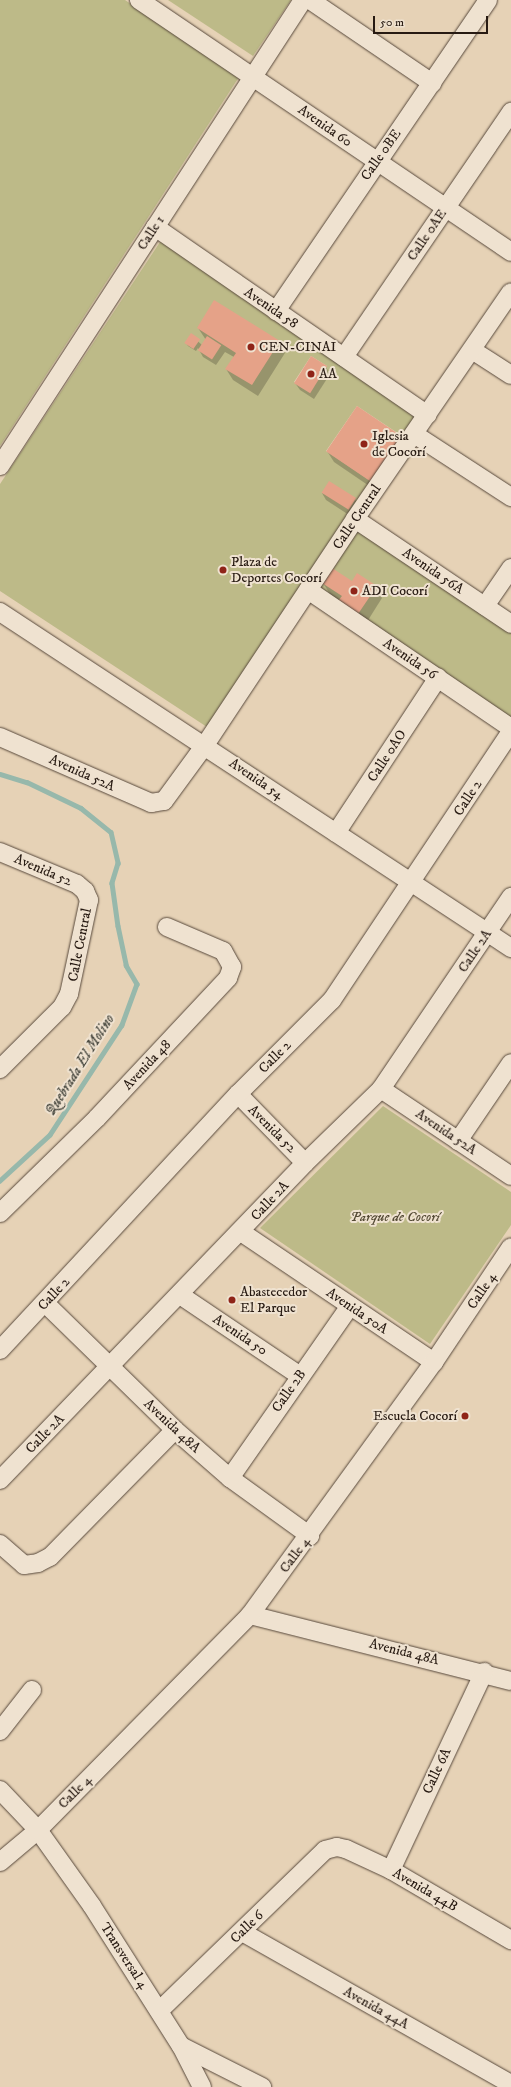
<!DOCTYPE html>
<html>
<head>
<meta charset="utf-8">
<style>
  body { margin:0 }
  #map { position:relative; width:511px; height:2087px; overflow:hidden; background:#e6d2b6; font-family:"IM FELL DW Pica",serif }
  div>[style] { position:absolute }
  .green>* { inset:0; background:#bdba88 }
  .shadow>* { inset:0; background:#0003 }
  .stream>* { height:4.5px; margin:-2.25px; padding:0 2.25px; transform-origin:2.25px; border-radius:2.25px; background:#97b8ab }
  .building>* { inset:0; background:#e5a288; transform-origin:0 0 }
  .roads { filter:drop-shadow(0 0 1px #57483b) drop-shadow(0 0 1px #57483b) }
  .minor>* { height:18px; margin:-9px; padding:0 9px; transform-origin:9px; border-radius:9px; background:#efe2d0 }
  .dots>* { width:11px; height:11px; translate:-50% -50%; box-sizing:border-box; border:2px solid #efe2d0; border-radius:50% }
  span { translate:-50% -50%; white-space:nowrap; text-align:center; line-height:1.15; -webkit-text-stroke:4px #efe2d0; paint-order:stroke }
  .street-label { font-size:14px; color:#271a12 }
  .poi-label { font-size:14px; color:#271a12 }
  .left { translate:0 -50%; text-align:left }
  .right { translate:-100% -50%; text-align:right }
  .park-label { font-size:14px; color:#544a35; font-style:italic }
  .water-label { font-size:15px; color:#494940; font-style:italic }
  .scale { position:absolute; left:373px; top:16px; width:115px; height:18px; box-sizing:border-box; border:2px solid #271a12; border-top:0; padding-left:5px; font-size:12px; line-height:14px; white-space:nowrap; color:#271a12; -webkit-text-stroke:3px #efe2d0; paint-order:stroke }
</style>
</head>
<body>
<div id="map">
  <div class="green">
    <div style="clip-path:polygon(0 0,125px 0,239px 77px,0 446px)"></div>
    <div style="clip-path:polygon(168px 0,291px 0,253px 56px)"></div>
    <div style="clip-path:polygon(evenodd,162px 239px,418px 413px,402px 436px,357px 406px,326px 451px,372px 482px,207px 727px,0 591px,0 484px,162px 239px,311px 356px,327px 366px,309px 392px,294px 382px,311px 356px)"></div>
    <div style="clip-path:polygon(358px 527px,511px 631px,511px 720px,315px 588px)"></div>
    <div style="clip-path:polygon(383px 1106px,511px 1192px,511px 1225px,430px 1344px,260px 1228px)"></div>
  </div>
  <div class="shadow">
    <div style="clip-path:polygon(198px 328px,279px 342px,285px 353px,258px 396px,233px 380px,226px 369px,234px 357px,225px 352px,216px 365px,203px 357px,198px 348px,196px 351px,188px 346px,186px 343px,191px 335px,202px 345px,206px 340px)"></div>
    <div style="clip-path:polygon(326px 367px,330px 374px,314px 399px,300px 390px,295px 383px)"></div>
    <div style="clip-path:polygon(357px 408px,378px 492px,334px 462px,327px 451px)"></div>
    <div style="clip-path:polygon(322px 493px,355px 499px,359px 506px,352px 517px,326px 500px)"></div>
    <div style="clip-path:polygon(352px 582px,376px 587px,382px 598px,365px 625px,330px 594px,323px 583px)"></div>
  </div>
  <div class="stream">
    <div style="left:0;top:774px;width:28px;rotate:17deg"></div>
    <div style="left:27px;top:782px;width:60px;rotate:25.7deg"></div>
    <div style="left:81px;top:808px;width:38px;rotate:39deg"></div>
    <div style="left:111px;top:832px;width:32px;rotate:77deg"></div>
    <div style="left:118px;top:863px;width:21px;rotate:107deg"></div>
    <div style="left:112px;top:883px;width:43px;rotate:82.1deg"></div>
    <div style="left:118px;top:926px;width:40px;rotate:78deg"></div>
    <div style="left:126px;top:965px;width:22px;rotate:60deg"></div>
    <div style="left:137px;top:984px;width:44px;rotate:110.1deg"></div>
    <div style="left:122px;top:1025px;width:131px;rotate:123.2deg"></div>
    <div style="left:50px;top:1135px;width:68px;rotate:137.4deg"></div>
  </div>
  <div class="building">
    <div style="clip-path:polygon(214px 300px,280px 341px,252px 385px,225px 369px,236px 353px,197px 328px)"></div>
    <div style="left:191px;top:333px;width:11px;height:12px;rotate:34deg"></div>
    <div style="left:207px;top:336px;width:17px;height:17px;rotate:33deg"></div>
    <div style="left:311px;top:356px;width:19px;height:32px;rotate:32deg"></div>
    <div style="left:357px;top:406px;width:54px;height:55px;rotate:34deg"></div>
    <div style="left:329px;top:481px;width:32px;height:14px;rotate:32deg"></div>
    <div style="clip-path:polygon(332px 568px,352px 581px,357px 573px,377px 586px,358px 614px,338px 601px,342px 596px,322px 583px)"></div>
  </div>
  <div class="roads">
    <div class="minor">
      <div style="left:139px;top:0;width:449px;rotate:34.1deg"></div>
      <div style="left:310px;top:0;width:148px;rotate:34.2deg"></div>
      <div style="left:155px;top:227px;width:331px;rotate:34.6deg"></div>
      <div style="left:276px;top:311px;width:376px;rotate:-55.7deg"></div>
      <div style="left:472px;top:350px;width:46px;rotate:32.7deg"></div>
      <div style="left:344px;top:357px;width:297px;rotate:-55.7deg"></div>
      <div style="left:414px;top:434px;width:116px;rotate:33deg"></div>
      <div style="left:0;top:466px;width:556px;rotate:-56.97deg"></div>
      <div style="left:355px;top:519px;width:188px;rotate:33.9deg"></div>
      <div style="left:308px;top:590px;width:245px;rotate:34.2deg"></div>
      <div style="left:485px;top:606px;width:46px;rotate:-55.6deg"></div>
      <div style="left:0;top:612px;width:612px;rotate:33.33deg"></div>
      <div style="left:0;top:737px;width:165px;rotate:23.6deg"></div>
      <div style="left:151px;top:803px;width:13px;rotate:-9deg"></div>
      <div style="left:164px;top:801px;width:69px;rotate:-53.8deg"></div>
      <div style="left:205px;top:745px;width:271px;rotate:-56.4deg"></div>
      <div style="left:355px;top:519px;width:275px;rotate:-55.5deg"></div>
      <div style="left:336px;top:833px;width:186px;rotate:-56.7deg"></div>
      <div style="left:0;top:852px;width:83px;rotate:22.6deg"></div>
      <div style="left:77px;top:884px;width:11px;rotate:41deg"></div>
      <div style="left:85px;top:891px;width:10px;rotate:66deg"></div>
      <div style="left:89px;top:900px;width:96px;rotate:102deg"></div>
      <div style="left:69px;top:994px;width:15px;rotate:118deg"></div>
      <div style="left:62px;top:1007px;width:88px;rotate:135deg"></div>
      <div style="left:381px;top:1089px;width:156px;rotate:33.8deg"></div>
      <div style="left:238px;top:1094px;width:96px;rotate:45.8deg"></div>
      <div style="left:458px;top:1141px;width:94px;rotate:-55.8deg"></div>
      <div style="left:0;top:1213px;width:136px;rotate:-44.4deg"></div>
      <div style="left:97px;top:1118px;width:192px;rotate:-46.9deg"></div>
      <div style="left:228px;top:978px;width:12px;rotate:-70deg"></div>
      <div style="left:232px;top:967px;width:18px;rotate:-119deg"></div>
      <div style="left:223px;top:951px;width:61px;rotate:-156.8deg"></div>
      <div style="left:241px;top:1232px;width:233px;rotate:34deg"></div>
      <div style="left:180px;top:1295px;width:145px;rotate:34deg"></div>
      <div style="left:46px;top:1304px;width:180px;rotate:44.3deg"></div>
      <div style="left:175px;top:1430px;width:73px;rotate:41.1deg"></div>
      <div style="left:230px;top:1478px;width:99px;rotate:35.9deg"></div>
      <div style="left:0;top:1350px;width:350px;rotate:-47.1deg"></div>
      <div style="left:238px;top:1094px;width:133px;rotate:-45deg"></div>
      <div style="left:332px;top:1000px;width:322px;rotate:-56.3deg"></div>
      <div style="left:230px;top:1478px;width:210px;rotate:-55.1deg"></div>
      <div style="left:0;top:1480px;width:440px;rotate:-46.1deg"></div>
      <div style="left:305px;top:1163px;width:106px;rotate:-44.2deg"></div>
      <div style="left:381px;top:1089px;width:232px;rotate:-55.9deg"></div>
      <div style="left:0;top:1544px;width:32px;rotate:41deg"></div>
      <div style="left:24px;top:1565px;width:14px;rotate:-8deg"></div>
      <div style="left:38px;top:1563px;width:13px;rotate:-27deg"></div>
      <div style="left:50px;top:1557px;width:178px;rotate:-45.5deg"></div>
      <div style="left:250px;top:1615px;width:269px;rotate:14.2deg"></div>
      <div style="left:0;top:1731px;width:52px;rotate:-52deg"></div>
      <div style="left:0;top:1790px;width:55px;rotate:46.5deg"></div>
      <div style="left:38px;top:1830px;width:93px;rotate:54.6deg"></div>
      <div style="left:92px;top:1906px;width:166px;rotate:57.6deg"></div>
      <div style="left:181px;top:2046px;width:46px;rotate:62.9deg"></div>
      <div style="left:0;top:1862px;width:50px;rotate:-40.1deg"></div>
      <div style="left:38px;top:1830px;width:302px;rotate:-45.4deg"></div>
      <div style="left:250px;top:1615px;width:313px;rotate:-54deg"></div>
      <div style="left:434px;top:1362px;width:138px;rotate:-56.2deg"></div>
      <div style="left:391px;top:1870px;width:219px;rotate:-64.8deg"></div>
      <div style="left:242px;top:1932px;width:309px;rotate:29.5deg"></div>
      <div style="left:159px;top:2011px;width:231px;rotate:-44.1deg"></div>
      <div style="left:325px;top:1850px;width:12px;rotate:-14deg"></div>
      <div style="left:337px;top:1847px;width:9px;rotate:13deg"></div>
      <div style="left:346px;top:1849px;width:50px;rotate:25deg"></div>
      <div style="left:391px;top:1870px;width:139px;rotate:30.3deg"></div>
      <div style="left:181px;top:2046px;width:91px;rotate:26.8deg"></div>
    </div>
  </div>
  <div class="dots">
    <div style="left:251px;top:347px;background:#8f2418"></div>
    <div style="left:311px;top:374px;background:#8f2418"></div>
    <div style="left:364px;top:444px;background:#8f2418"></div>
    <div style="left:223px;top:570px;background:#8f2418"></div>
    <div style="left:354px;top:591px;background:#8f2418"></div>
    <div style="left:232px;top:1300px;background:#8f2418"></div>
    <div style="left:465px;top:1416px;background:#8f2418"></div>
  </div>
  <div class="street-label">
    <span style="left:325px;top:126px;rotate:35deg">Avenida 60</span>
    <span style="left:381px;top:155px;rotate:-55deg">Calle 0BE</span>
    <span style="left:151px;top:233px;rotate:-57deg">Calle 1</span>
    <span style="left:427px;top:235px;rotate:-56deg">Calle 0AE</span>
    <span style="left:271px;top:308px;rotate:34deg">Avenida 58</span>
    <span style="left:357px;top:517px;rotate:-56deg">Calle Central</span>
    <span style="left:433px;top:571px;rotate:34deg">Avenida 56A</span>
    <span style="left:410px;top:659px;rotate:34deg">Avenida 56</span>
    <span style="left:387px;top:756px;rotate:-57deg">Calle 0AO</span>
    <span style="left:82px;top:773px;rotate:24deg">Avenida 52A</span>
    <span style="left:256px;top:779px;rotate:34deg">Avenida 54</span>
    <span style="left:468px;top:798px;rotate:-57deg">Calle 2</span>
    <span style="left:43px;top:870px;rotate:23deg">Avenida 52</span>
    <span style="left:80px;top:945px;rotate:-79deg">Calle Central</span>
    <span style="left:475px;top:951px;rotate:-56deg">Calle 2A</span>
    <span style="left:275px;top:1057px;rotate:-45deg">Calle 2</span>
    <span style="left:147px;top:1065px;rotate:-47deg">Avenida 48</span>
    <span style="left:272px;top:1129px;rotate:45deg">Avenida 52</span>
    <span style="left:446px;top:1132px;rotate:34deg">Avenida 52A</span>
    <span style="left:270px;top:1201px;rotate:-47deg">Calle 2A</span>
    <span style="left:482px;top:1291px;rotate:-56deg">Calle 4</span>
    <span style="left:54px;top:1294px;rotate:-47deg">Calle 2</span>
    <span style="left:357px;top:1311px;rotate:34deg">Avenida 50A</span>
    <span style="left:240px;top:1335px;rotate:34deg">Avenida 50</span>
    <span style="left:289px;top:1391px;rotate:-55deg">Calle 2B</span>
    <span style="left:172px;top:1426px;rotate:43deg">Avenida 48A</span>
    <span style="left:45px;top:1434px;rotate:-46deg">Calle 2A</span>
    <span style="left:295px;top:1555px;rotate:-53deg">Calle 4</span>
    <span style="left:404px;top:1652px;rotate:14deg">Avenida 48A</span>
    <span style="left:437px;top:1771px;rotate:-65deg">Calle 6A</span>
    <span style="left:75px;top:1792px;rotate:-45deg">Calle 4</span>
    <span style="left:425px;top:1890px;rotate:30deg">Avenida 44B</span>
    <span style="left:247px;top:1927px;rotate:-44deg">Calle 6</span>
    <span style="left:124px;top:1956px;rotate:57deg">Transversal 4</span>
    <span style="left:376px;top:2008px;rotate:29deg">Avenida 44A</span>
  </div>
  <div class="poi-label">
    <span class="left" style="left:259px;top:347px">CEN-CINAI</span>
    <span class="left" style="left:319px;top:374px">AA</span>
    <span class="left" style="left:372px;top:444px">Iglesia<br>de Cocorí</span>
    <span class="left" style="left:231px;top:570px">Plaza de<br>Deportes Cocorí</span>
    <span class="left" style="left:362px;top:591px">ADI Cocorí</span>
    <span class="left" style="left:240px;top:1300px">Abastecedor<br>El Parque</span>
    <span class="right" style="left:457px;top:1416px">Escuela Cocorí</span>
  </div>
  <div class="park-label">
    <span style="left:395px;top:1217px">Parque de Cocorí</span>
  </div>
  <div class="water-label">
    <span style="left:80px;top:1065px;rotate:-58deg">Quebrada El Molino</span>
  </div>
  <div class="scale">50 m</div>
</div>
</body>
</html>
